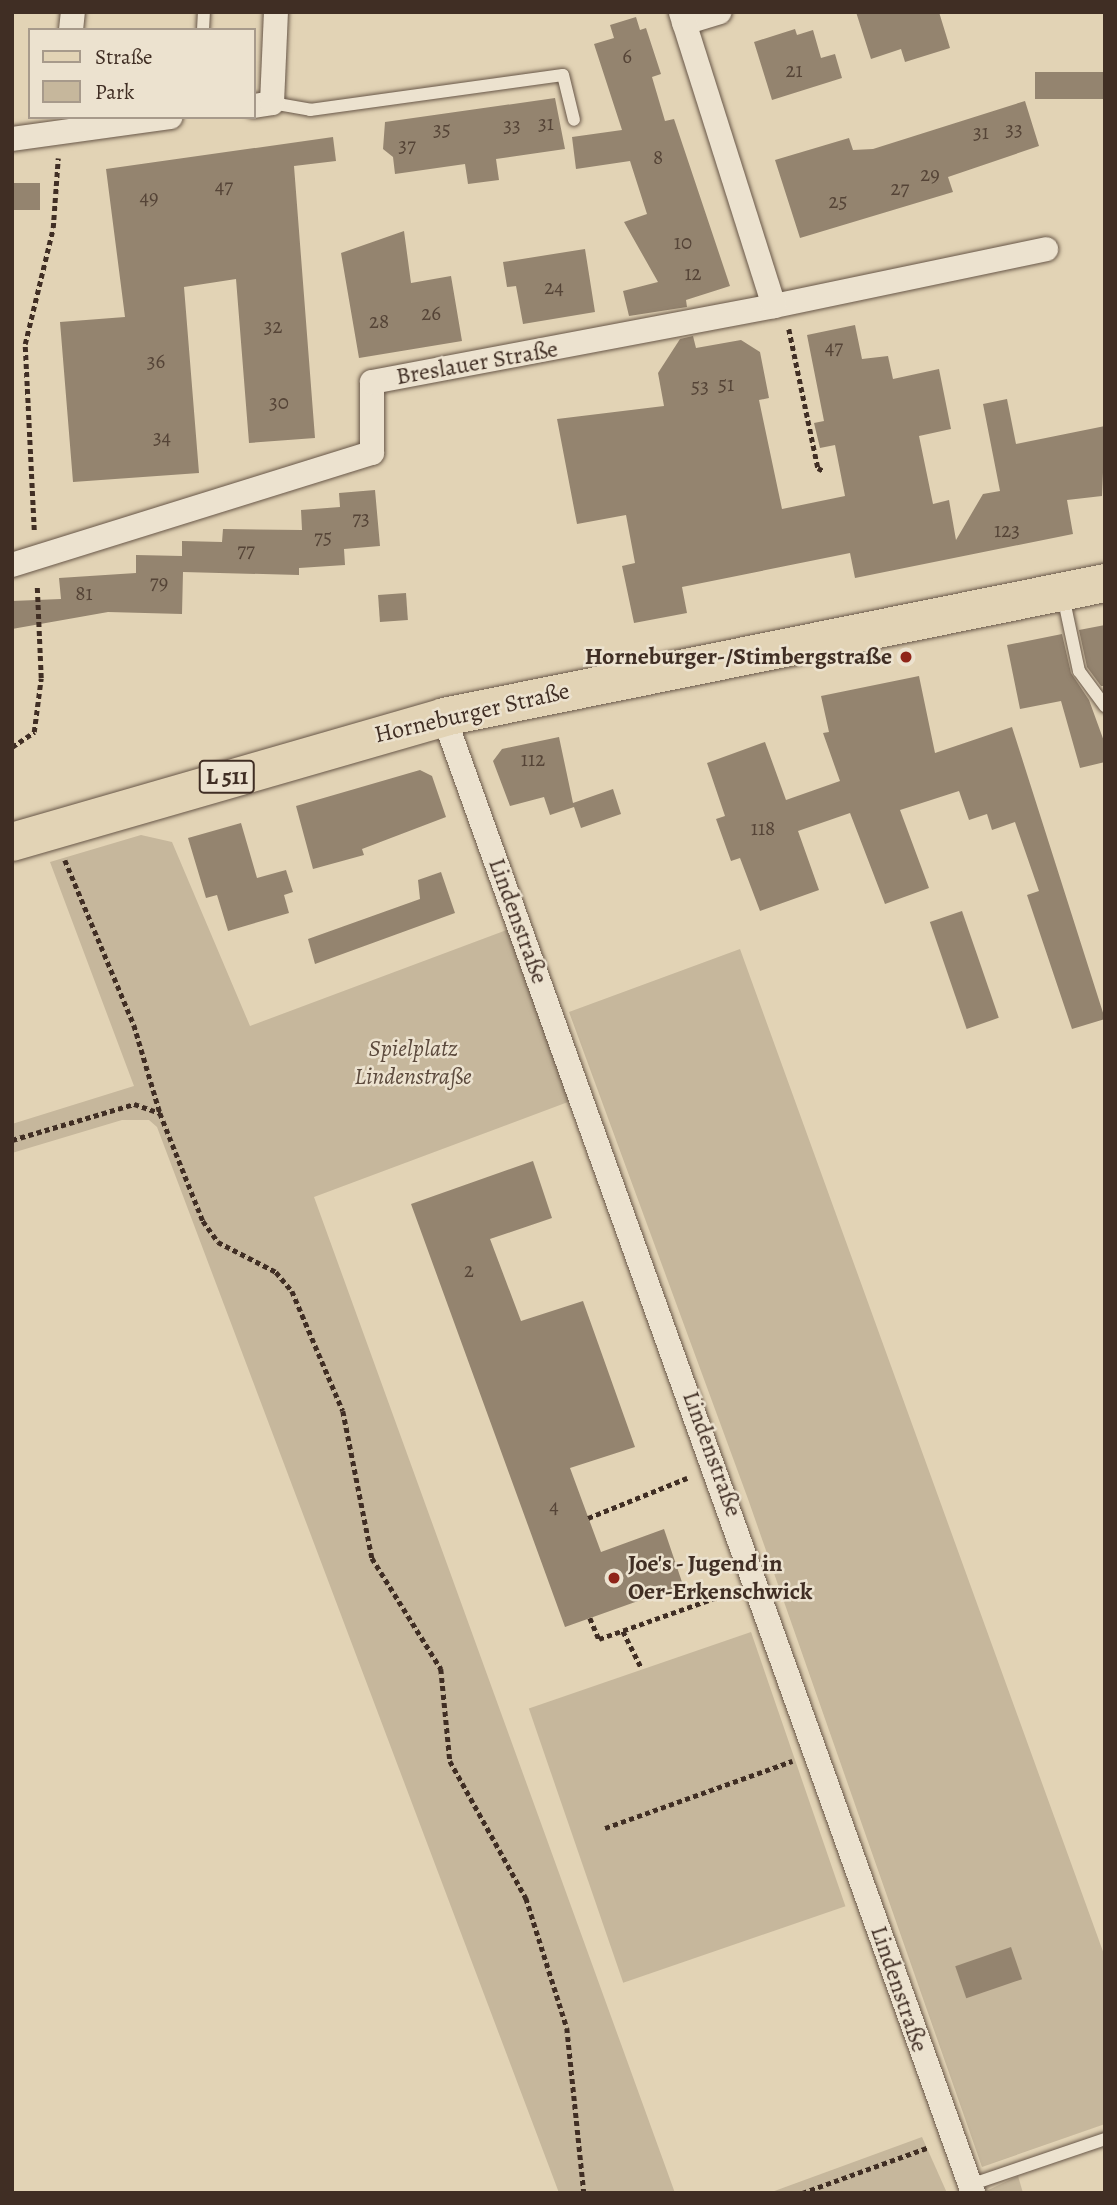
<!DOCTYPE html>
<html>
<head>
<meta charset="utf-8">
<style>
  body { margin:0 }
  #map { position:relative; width:1117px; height:2205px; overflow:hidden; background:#e2d3b5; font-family:Alegreya,serif }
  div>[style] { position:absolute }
  .green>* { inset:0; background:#c6b79c; transform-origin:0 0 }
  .building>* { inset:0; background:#94846f; transform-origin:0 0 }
  .path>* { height:4.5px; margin-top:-2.25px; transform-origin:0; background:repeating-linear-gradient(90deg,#402e24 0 5px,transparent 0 8.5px) }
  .roads { filter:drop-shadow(0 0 2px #685748) drop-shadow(0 0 2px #685748) }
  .lane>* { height:12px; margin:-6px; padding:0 6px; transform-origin:6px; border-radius:6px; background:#ece2cf }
  .street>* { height:24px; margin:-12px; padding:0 12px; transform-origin:12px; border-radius:12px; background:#ece2cf }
  .primary>* { height:38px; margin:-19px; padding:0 19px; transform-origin:19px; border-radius:19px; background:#e2d3b5 }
  .dots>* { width:19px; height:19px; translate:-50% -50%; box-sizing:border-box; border:4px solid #ece2cf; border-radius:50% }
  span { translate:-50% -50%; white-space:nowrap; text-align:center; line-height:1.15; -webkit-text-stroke:5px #ece2cf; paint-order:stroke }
  .number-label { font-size:21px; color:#554437 }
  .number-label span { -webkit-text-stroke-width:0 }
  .shield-label span { padding:2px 5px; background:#ece2cf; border:2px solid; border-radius:5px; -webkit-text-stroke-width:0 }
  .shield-label { font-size:23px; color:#402e24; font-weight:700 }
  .street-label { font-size:24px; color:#402e24 }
  .poi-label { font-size:24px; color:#402e24; font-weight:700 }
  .right { translate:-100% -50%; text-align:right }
  .left { translate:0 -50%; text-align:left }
  .park-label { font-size:24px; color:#5b493c; font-style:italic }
  .frame { position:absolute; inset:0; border:14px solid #402e24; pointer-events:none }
  .legend { position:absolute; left:28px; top:28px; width:228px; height:91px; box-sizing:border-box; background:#ece2cf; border:2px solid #a79a8b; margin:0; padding:9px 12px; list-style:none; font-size:21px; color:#402e24 }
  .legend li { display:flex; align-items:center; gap:14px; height:35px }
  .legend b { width:35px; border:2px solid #a79a8b }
</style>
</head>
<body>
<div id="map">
  <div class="green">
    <div style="clip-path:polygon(141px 835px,172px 842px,250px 1026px,512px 928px,576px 1099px,314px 1197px,675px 2193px,559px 2193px,157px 1127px,149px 1120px,122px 1120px,12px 1153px,12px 1124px,134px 1086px,50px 862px)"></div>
    <div style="clip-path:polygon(740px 949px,1105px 1957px,1105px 2124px,982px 2167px,748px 1499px,569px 1012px)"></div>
    <div style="left:751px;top:1632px;width:290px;height:235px;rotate:71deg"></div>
    <div style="clip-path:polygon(922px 2137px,947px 2193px,769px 2193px)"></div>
    <div style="clip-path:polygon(1018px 2176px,1023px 2193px,982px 2193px)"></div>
  </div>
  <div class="building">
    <div style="clip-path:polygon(856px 12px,939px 12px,950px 48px,905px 62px,901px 49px,871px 59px)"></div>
    <div style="clip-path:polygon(636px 17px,640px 30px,646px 28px,661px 74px,652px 77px,665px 121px,674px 119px,730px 286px,686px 300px,687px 307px,629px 316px,623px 291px,658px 282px,624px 222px,647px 214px,630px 161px,576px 169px,572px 137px,622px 130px,594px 44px,614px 38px,610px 25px)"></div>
    <div style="clip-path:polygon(795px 29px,797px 35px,813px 30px,821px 58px,835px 54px,842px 78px,772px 100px,754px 42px)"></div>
    <div style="left:1105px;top:72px;width:27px;height:70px;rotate:90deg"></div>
    <div style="clip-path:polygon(555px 98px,565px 149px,496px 159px,499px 180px,468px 184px,465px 164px,395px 174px,393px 157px,383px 149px,385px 122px)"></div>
    <div style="clip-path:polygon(1025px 101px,1039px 146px,948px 177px,953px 192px,800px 238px,775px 160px,849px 138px,853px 150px,873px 149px)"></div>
    <div style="clip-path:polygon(333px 137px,336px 161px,294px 166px,315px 438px,249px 443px,236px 279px,184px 287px,199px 473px,73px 482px,60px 322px,125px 317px,106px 169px)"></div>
    <div style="left:12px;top:183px;width:28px;height:27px"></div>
    <div style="clip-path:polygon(404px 231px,411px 283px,451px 276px,462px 341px,359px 358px,341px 253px)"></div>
    <div style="clip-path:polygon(585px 249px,595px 312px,523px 324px,516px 286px,507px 287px,503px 262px)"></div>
    <div style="clip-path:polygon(855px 325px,862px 359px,888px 356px,893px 379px,939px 369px,951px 429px,919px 436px,933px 504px,949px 500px,956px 540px,983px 494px,1000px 491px,983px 404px,1007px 399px,1016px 444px,1105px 426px,1102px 496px,1067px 500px,1073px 534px,855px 578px,850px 553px,682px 587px,687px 613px,634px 623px,622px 566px,635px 563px,626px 515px,577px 524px,557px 419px,664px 406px,658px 373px,680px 339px,693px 336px,696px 348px,741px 340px,760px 352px,769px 398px,759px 400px,782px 509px,845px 496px,835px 445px,820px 448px,814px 423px,824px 421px,807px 335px)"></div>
    <div style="clip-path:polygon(375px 490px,380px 546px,344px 549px,345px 565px,299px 568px,299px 575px,183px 572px,182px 614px,108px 612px,12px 629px,12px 601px,61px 599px,59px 578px,136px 573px,136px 555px,182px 556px,182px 541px,222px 542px,223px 529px,302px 530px,301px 510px,340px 507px,339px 493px)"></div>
    <div style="left:406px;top:593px;width:27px;height:28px;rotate:86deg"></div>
    <div style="clip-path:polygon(1105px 625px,1105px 686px,1101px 686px,1087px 667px,1079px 630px)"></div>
    <div style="clip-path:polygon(1062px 634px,1071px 673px,1089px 700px,1105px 744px,1105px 762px,1080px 768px,1061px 701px,1020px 709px,1007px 645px)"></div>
    <div style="clip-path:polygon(919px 676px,935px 753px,1012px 727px,1105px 1019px,1072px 1029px,1027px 895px,1039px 891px,1015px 822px,992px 830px,987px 814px,969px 820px,959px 791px,900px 810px,929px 888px,885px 904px,850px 813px,798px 831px,819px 890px,760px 911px,740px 858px,731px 861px,716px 819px,725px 816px,707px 763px,765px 742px,786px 800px,840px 781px,823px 733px,829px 732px,821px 696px)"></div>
    <div style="clip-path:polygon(559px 737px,573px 803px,613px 789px,621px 814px,581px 828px,574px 807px,550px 815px,544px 797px,510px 806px,493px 761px,502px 749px)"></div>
    <div style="clip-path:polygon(420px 770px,432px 776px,446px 817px,362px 849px,364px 855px,313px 869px,296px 806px)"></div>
    <div style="clip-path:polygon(241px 823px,257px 878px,286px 870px,293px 892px,284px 895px,289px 913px,228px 931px,217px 895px,206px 898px,188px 838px)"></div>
    <div style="clip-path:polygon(441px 872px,455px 913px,315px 964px,308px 939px,420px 899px,418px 880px)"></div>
    <div style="left:962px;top:911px;width:113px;height:34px;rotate:71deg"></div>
    <div style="clip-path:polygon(533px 1161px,552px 1218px,490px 1239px,521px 1321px,583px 1301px,635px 1447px,570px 1468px,601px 1552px,664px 1529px,683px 1585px,565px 1627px,411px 1204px)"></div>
    <div style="left:1011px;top:1947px;width:34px;height:59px;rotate:71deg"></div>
  </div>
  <div class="path">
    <div style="left:789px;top:329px;width:142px;rotate:78.2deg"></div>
    <div style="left:818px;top:468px;width:7px;rotate:27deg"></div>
    <div style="left:34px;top:530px;width:186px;rotate:-92.8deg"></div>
    <div style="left:25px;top:344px;width:119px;rotate:-76.4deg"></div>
    <div style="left:53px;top:228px;width:70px;rotate:-85.9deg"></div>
    <div style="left:12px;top:747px;width:27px;rotate:-34deg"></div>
    <div style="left:34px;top:732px;width:54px;rotate:-82.6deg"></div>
    <div style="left:41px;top:678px;width:93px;rotate:-92.5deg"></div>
    <div style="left:65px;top:860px;width:179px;rotate:67.3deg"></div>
    <div style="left:134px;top:1025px;width:92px;rotate:73.5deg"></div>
    <div style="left:12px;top:1140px;width:127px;rotate:-16.4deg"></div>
    <div style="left:134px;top:1104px;width:28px;rotate:19deg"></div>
    <div style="left:160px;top:1113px;width:116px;rotate:68.3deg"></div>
    <div style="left:203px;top:1221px;width:26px;rotate:54deg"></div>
    <div style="left:218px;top:1242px;width:65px;rotate:27.3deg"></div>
    <div style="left:276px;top:1272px;width:25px;rotate:50deg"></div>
    <div style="left:292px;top:1291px;width:130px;rotate:67deg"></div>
    <div style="left:343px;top:1411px;width:150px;rotate:78.8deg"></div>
    <div style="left:372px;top:1558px;width:131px;rotate:58.1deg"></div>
    <div style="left:441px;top:1669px;width:92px;rotate:84.4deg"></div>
    <div style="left:450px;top:1761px;width:157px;rotate:61deg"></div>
    <div style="left:526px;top:1898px;width:136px;rotate:72.5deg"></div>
    <div style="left:567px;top:2028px;width:166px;rotate:84.1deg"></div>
    <div style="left:588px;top:1518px;width:107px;rotate:-22deg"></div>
    <div style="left:590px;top:1618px;width:23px;rotate:67deg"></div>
    <div style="left:599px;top:1639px;width:138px;rotate:-19.5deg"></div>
    <div style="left:623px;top:1631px;width:42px;rotate:63.4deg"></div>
    <div style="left:605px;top:1828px;width:199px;rotate:-19.7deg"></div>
    <div style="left:802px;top:2193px;width:135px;rotate:-19.9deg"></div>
  </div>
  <div class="roads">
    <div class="lane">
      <div style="left:203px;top:30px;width:18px;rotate:-87deg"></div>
      <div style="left:272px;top:103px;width:39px;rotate:10deg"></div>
      <div style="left:310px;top:110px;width:255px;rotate:-7.9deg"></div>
      <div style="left:563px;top:75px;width:46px;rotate:76.3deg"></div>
      <div style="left:1063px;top:596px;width:77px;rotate:78deg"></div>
      <div style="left:1079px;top:671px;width:44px;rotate:53.4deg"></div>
      <div style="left:970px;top:2185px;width:143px;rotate:-18.8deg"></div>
    </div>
    <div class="street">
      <div style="left:684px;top:23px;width:37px;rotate:-17deg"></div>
      <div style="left:71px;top:30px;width:18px;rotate:-84deg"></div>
      <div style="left:254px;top:106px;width:18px;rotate:-9deg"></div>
      <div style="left:272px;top:103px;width:91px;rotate:-87.5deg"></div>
      <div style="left:12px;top:139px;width:160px;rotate:-7.9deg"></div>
      <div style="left:774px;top:306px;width:278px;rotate:-11.8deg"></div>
      <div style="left:12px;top:565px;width:377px;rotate:-17.3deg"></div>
      <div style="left:372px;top:453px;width:71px;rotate:-90deg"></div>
      <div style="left:372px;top:382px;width:409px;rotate:-10.7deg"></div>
      <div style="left:774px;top:306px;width:308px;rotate:-107.6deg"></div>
      <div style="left:444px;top:717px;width:1568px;rotate:70.28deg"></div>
    </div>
    <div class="primary">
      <div style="left:12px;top:842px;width:450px;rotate:-16.1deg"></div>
      <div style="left:444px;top:717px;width:674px;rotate:-11.46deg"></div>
    </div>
  </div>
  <div class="dots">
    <div style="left:906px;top:657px;background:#8f2418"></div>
    <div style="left:614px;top:1578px;background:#8f2418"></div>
  </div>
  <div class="number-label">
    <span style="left:627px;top:56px">6</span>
    <span style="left:794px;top:70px">21</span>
    <span style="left:546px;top:123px">31</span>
    <span style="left:512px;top:125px">33</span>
    <span style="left:442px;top:129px">35</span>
    <span style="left:1014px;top:129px">33</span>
    <span style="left:981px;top:132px">31</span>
    <span style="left:407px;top:145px">37</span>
    <span style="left:658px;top:157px">8</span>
    <span style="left:930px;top:174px">29</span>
    <span style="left:224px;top:186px">47</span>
    <span style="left:900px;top:188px">27</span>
    <span style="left:149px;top:197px">49</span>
    <span style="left:838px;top:201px">25</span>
    <span style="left:683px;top:242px">10</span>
    <span style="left:693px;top:273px">12</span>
    <span style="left:554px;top:287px">24</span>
    <span style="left:431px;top:313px">26</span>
    <span style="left:379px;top:321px">28</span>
    <span style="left:273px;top:326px">32</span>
    <span style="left:834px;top:347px">47</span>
    <span style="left:156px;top:361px">36</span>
    <span style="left:726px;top:384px">51</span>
    <span style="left:700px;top:386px">53</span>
    <span style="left:279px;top:402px">30</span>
    <span style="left:162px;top:437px">34</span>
    <span style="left:361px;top:518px">73</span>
    <span style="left:1007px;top:530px">123</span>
    <span style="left:323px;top:537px">75</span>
    <span style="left:246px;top:550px">77</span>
    <span style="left:159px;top:582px">79</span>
    <span style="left:84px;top:593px">81</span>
    <span style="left:533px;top:759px">112</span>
    <span style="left:763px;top:828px">118</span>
    <span style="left:469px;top:1270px">2</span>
    <span style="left:554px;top:1506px">4</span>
  </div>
  <div class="shield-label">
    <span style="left:227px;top:777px">L 511</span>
  </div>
  <div class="street-label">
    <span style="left:477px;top:363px;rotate:-10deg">Breslauer Straße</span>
    <span style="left:472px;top:713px;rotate:-13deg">Horneburger Straße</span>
    <span style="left:518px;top:921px;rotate:70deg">Lindenstraße</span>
    <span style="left:712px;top:1454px;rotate:70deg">Lindenstraße</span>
    <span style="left:899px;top:1989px;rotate:71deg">Lindenstraße</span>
  </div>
  <div class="poi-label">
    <span class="right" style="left:892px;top:657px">Horneburger-/Stimbergstraße</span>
    <span class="left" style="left:628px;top:1578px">Joe's - Jugend in<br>Oer-Erkenschwick</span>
  </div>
  <div class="park-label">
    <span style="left:413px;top:1063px">Spielplatz<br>Lindenstraße</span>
  </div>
  <div class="frame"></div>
  <ul class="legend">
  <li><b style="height:9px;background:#e2d3b5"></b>Straße</li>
  <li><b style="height:19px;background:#c6b79c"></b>Park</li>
  </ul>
</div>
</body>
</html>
